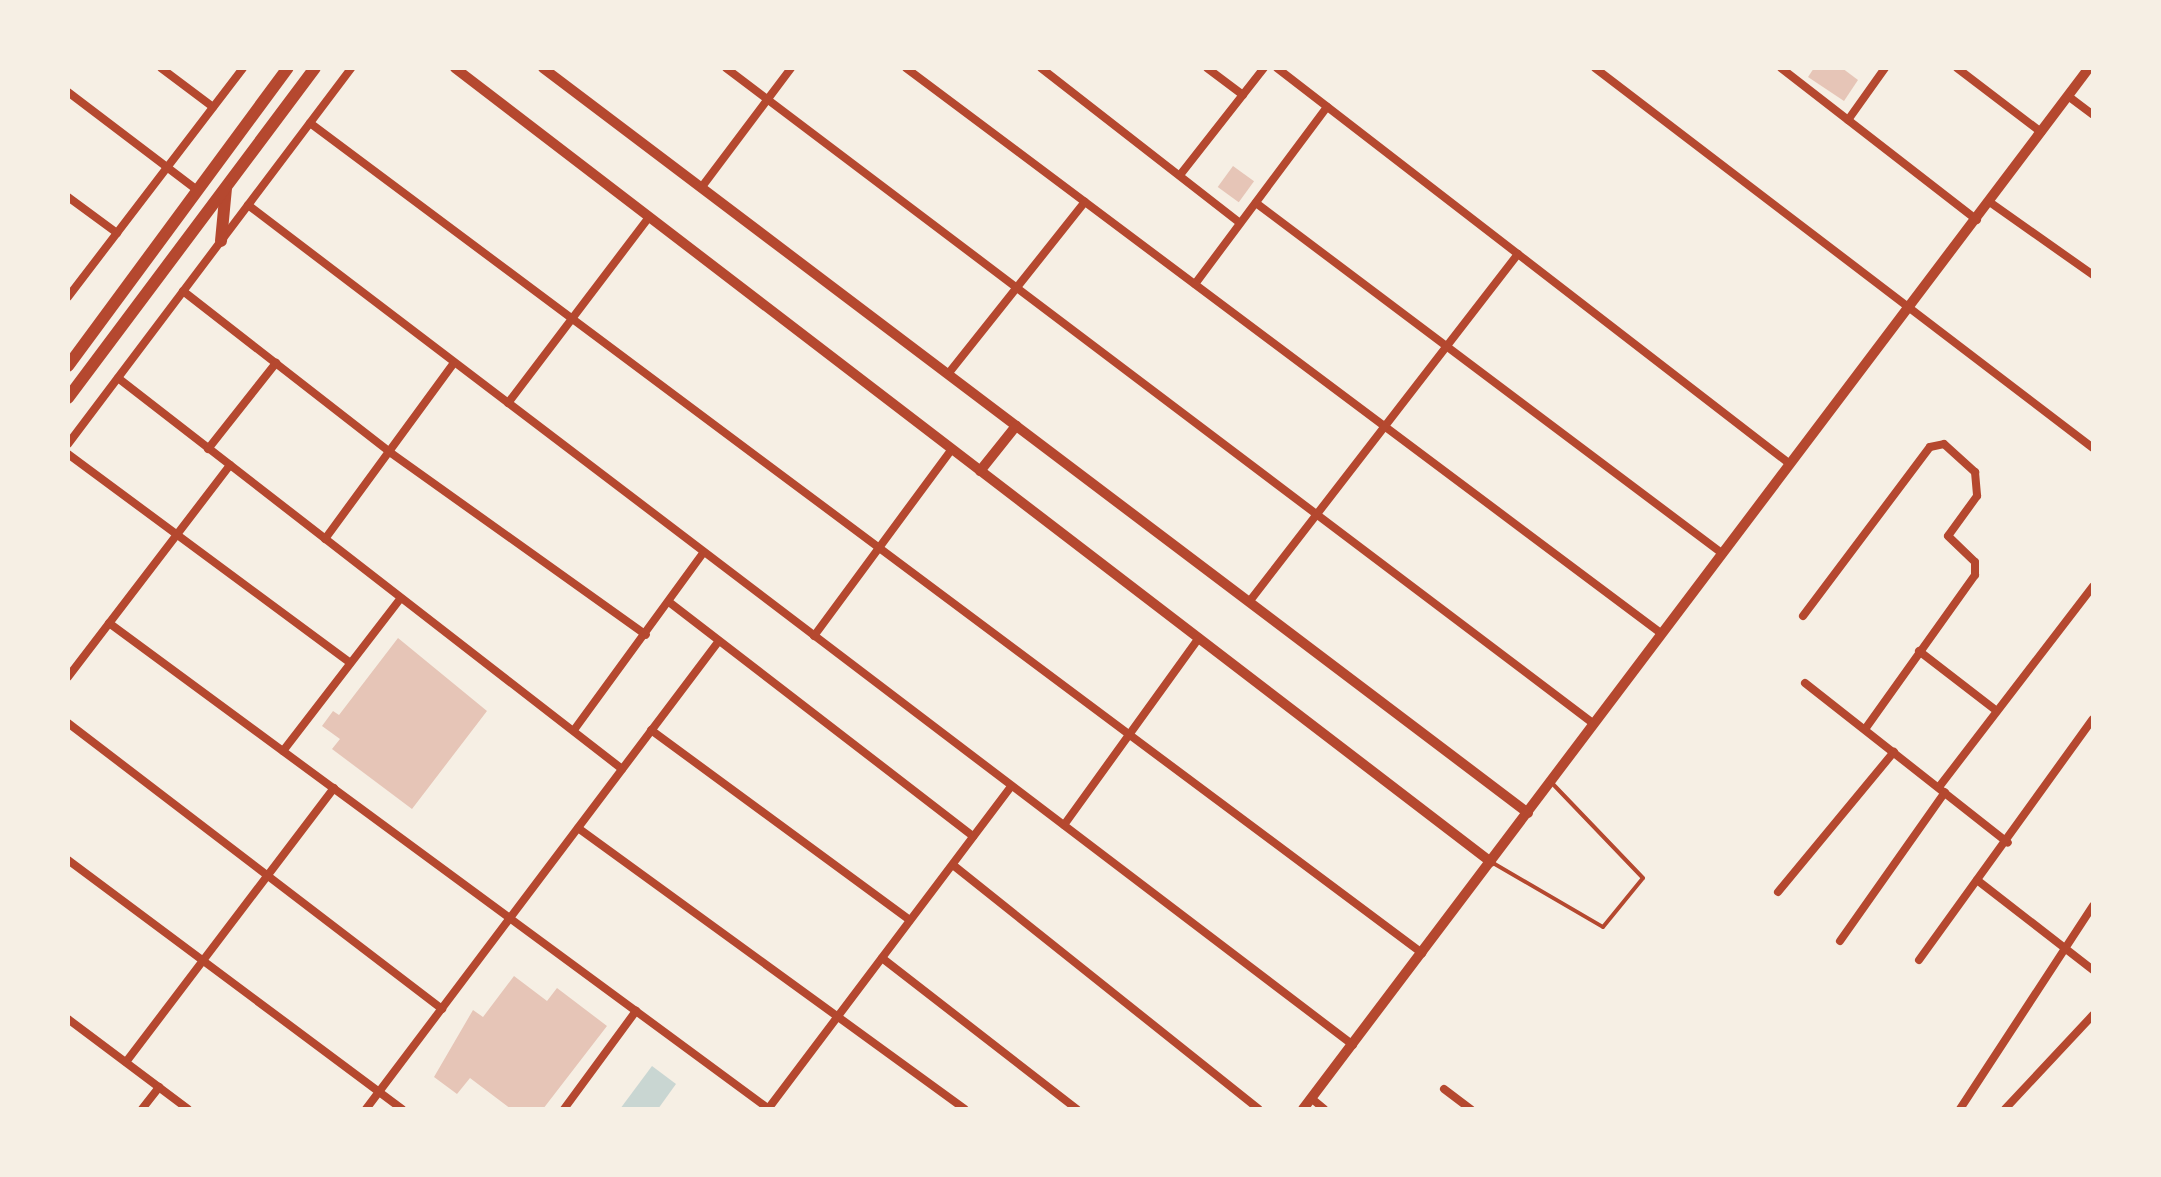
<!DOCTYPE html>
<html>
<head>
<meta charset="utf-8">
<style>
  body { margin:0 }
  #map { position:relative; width:2161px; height:1177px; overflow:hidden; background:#f6efe4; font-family:"Exo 2",sans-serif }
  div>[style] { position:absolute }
  .water>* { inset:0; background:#c9d6d2 }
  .building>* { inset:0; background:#e6c5b7; transform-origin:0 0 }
  .service>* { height:4px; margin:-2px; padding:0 2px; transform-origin:2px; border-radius:2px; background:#b5482f }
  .minor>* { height:8px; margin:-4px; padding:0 4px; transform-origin:4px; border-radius:4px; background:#b5482f }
  .tertiary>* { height:10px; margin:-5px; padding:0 5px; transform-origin:5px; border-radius:5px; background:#b5482f }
  .primary>* { height:12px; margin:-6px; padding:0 6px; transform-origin:6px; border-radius:6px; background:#b5482f }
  span { translate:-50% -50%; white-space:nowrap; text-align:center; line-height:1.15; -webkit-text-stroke:8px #f6efe4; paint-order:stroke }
  .frame { position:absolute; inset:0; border:70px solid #f6efe4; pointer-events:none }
</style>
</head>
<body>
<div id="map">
  <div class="water">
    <div style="clip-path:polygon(652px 1066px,676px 1084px,658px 1109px,620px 1109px)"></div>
  </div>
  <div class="building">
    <div style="clip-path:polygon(1814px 68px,1842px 68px,1858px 80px,1844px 101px,1808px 77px)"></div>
    <div style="left:1233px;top:166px;width:26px;height:26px;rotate:36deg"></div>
    <div style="clip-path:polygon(398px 638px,487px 711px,412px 809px,332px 749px,340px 739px,322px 726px,333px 711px,339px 715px)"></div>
    <div style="clip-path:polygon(514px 976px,547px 1001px,557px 988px,607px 1026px,543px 1109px,511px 1109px,470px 1078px,457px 1094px,434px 1077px,473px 1010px,483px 1017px)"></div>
  </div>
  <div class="service">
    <div style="left:1493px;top:863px;width:127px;rotate:30.2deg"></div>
    <div style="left:1603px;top:927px;width:63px;rotate:-50.8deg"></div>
    <div style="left:1643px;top:878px;width:133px;rotate:-133.8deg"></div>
  </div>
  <div class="minor">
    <div style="left:161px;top:68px;width:65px;rotate:36.9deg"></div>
    <div style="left:726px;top:68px;width:1088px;rotate:37.08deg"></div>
    <div style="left:906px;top:68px;width:944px;rotate:36.82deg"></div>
    <div style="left:1041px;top:68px;width:252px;rotate:37.9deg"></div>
    <div style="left:1207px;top:68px;width:45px;rotate:36.9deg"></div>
    <div style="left:1277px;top:68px;width:648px;rotate:37.67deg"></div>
    <div style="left:1595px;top:68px;width:626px;rotate:37.35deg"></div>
    <div style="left:1781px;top:68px;width:248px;rotate:37.8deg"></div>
    <div style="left:1957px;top:68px;width:106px;rotate:37.3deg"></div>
    <div style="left:68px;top:92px;width:162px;rotate:37.2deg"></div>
    <div style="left:2068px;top:96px;width:31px;rotate:37deg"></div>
    <div style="left:1848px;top:120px;width:64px;rotate:-54.6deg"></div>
    <div style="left:310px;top:123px;width:1388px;rotate:36.74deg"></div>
    <div style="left:1180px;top:175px;width:136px;rotate:-51.9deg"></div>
    <div style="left:701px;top:188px;width:150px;rotate:-53.1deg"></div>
    <div style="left:68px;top:197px;width:61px;rotate:36.3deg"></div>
    <div style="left:1256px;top:203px;width:584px;rotate:36.93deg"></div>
    <div style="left:1991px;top:203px;width:125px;rotate:35.2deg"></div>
    <div style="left:248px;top:205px;width:1388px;rotate:37.24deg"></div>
    <div style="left:1195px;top:284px;width:221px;rotate:-53.3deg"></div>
    <div style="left:183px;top:291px;width:264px;rotate:37.9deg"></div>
    <div style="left:391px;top:453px;width:313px;rotate:35.5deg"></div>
    <div style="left:68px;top:297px;width:288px;rotate:-52.6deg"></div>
    <div style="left:948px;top:374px;width:220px;rotate:-51.5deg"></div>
    <div style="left:118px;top:378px;width:638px;rotate:37.8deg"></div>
    <div style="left:508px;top:403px;width:233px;rotate:-52.8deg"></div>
    <div style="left:68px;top:444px;width:471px;rotate:-53deg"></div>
    <div style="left:208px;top:449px;width:110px;rotate:-51.7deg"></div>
    <div style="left:68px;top:454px;width:351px;rotate:36.5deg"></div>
    <div style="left:325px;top:539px;width:218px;rotate:-53.8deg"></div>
    <div style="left:669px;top:602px;width:384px;rotate:37.6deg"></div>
    <div style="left:1249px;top:602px;width:440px;rotate:-52.3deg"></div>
    <div style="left:1803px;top:616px;width:211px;rotate:-53.1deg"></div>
    <div style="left:1930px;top:447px;width:14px;rotate:-12deg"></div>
    <div style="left:1944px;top:444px;width:42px;rotate:42.1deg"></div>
    <div style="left:1975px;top:472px;width:24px;rotate:85deg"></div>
    <div style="left:1977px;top:496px;width:49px;rotate:125.9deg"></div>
    <div style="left:1948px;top:536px;width:37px;rotate:44deg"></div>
    <div style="left:1975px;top:562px;width:13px;rotate:90deg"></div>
    <div style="left:1975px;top:575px;width:189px;rotate:125.5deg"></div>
    <div style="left:109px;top:623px;width:820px;rotate:36.37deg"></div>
    <div style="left:814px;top:636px;width:232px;rotate:-53.6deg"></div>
    <div style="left:1919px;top:651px;width:98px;rotate:37.6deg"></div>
    <div style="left:68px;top:677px;width:267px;rotate:-52.6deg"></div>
    <div style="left:1805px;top:683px;width:258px;rotate:38.2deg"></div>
    <div style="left:68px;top:723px;width:471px;rotate:37.4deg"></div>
    <div style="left:574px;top:730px;width:220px;rotate:-53.9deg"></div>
    <div style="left:651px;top:730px;width:321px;rotate:36.3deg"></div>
    <div style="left:283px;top:751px;width:193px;rotate:-52.4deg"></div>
    <div style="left:1939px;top:787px;width:253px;rotate:-52.5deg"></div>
    <div style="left:1064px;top:825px;width:231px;rotate:-54.2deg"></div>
    <div style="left:578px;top:828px;width:478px;rotate:36deg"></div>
    <div style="left:68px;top:860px;width:417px;rotate:36.7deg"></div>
    <div style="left:953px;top:865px;width:391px;rotate:38.6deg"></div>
    <div style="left:1977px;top:880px;width:147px;rotate:37.8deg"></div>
    <div style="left:1778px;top:892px;width:182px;rotate:-50.4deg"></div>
    <div style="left:1840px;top:941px;width:182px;rotate:-54.8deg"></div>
    <div style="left:882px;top:958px;width:247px;rotate:37.8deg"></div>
    <div style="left:1919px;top:960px;width:297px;rotate:-54.2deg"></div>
    <div style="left:68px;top:1019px;width:150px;rotate:36.9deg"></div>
    <div style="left:126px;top:1062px;width:344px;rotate:-52.8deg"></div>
    <div style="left:1444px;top:1089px;width:34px;rotate:37deg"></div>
    <div style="left:1311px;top:1098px;width:17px;rotate:40deg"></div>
    <div style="left:142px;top:1109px;width:28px;rotate:-52deg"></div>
    <div style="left:366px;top:1109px;width:585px;rotate:-52.99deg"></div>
    <div style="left:564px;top:1109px;width:122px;rotate:-53.7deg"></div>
    <div style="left:768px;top:1109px;width:404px;rotate:-53deg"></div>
    <div style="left:1960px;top:1109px;width:243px;rotate:-56.8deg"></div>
    <div style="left:2005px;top:1109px;width:129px;rotate:-46.9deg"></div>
  </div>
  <div class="tertiary">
    <div style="left:455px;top:68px;width:1305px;rotate:37.47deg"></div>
    <div style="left:543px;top:68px;width:1235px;rotate:37.1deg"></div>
    <div style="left:980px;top:471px;width:58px;rotate:-51.3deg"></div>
    <div style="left:1303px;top:1109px;width:1304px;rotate:-52.95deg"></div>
  </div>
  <div class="primary">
    <div style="left:221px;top:241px;width:53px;rotate:-84.6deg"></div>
    <div style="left:68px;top:366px;width:370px;rotate:-53.6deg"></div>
    <div style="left:68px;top:398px;width:412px;rotate:-53.2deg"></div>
  </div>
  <div class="frame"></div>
</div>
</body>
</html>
